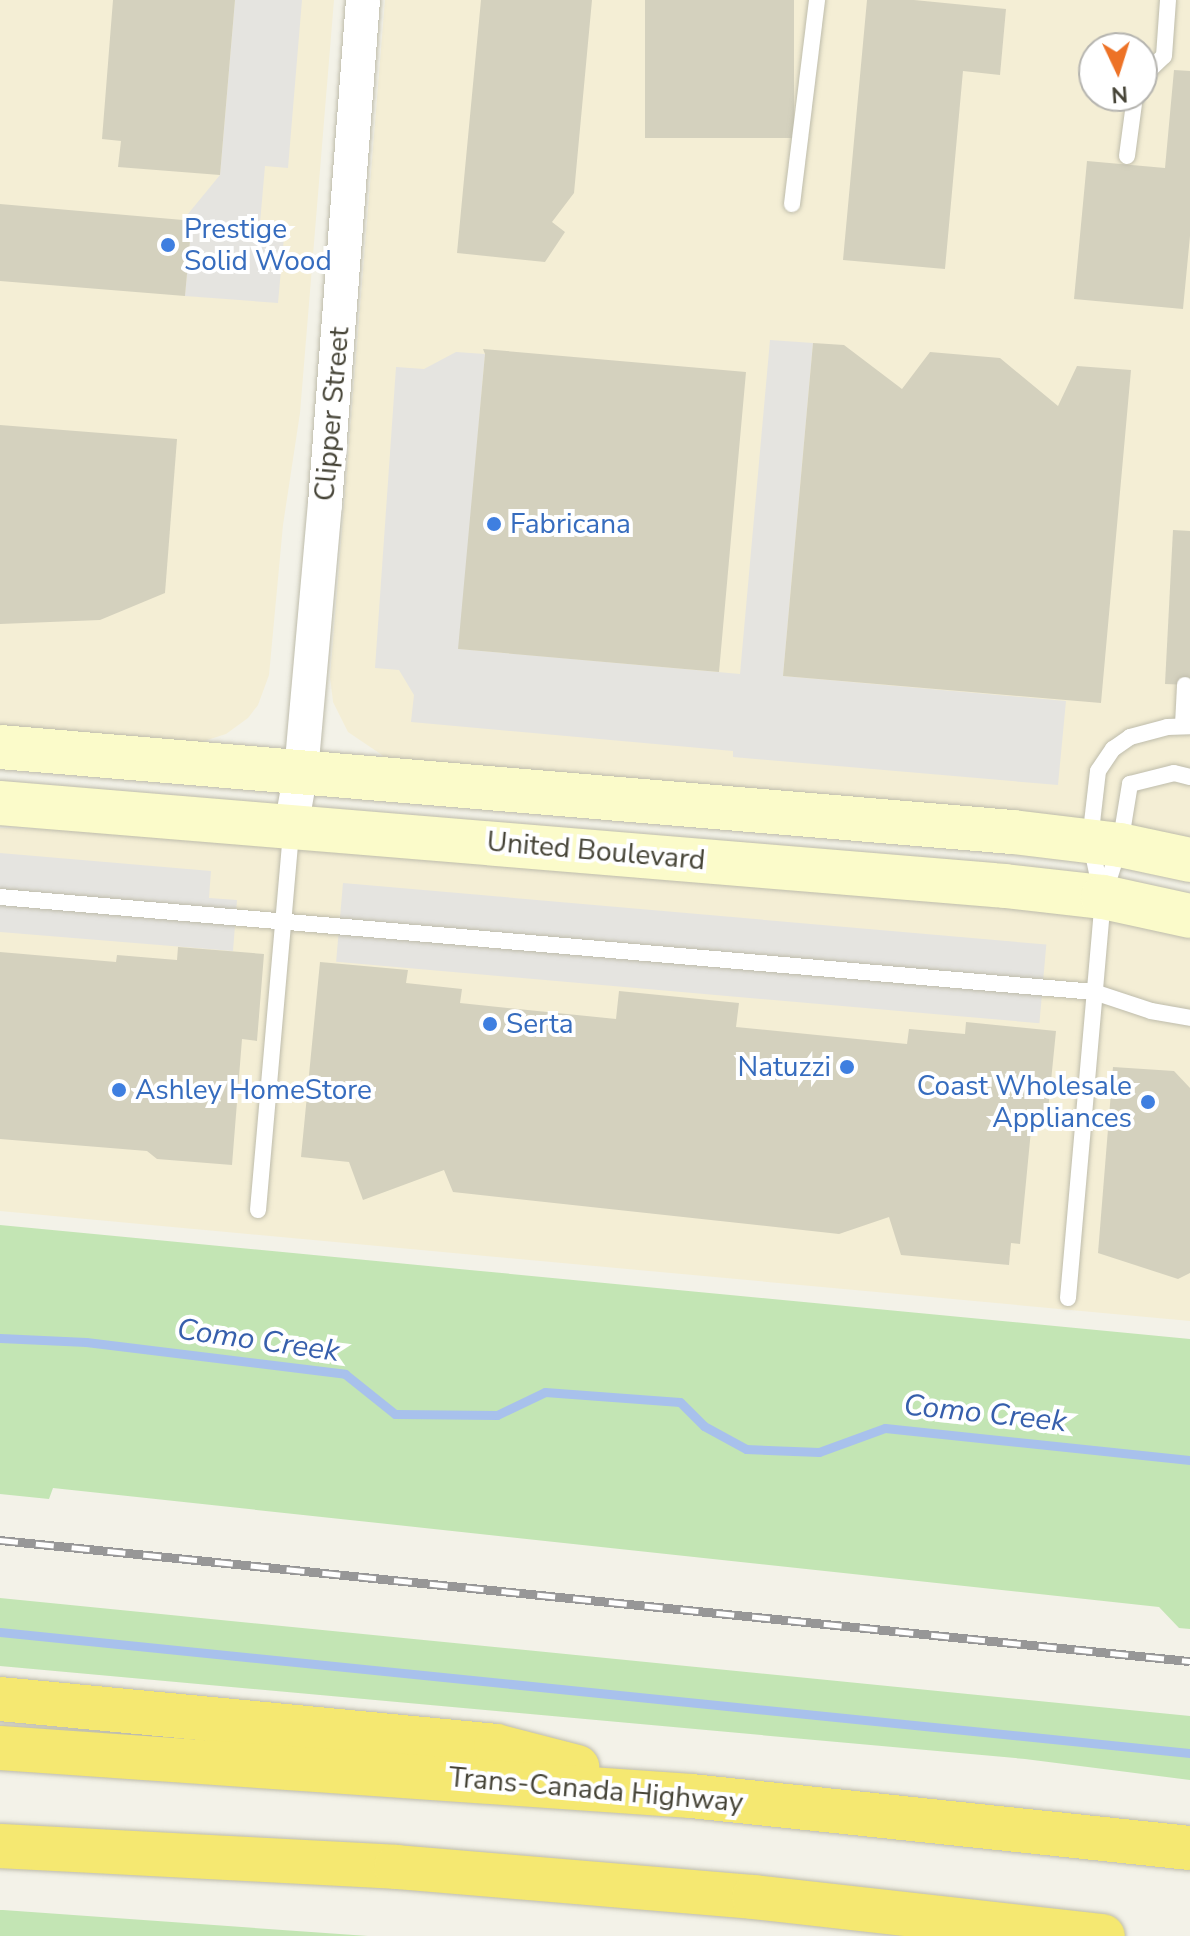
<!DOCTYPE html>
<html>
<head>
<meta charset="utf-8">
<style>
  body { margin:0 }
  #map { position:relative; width:1190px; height:1936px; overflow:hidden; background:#f3f2e8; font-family:"Nunito Sans",sans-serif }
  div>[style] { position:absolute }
  .commercial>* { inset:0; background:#f4eed5 }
  .green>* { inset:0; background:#c3e5b4 }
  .parking>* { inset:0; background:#e5e4e0; transform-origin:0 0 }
  .stream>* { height:9px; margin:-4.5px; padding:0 4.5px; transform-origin:4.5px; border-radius:4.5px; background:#a8c1ec }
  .building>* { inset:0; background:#d4d1be; transform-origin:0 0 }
  .roads { filter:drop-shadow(0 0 2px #bebcab) drop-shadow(0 0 2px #bebcab) }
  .service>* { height:16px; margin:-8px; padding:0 8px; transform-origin:8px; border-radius:8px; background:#fff }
  .minor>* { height:34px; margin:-17px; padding:0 17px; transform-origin:17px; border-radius:17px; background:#fff }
  .secondary>* { height:44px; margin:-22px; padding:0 22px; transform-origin:22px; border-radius:22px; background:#fbfbca }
  .motorway>* { height:44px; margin:-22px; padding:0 22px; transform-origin:22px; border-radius:22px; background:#f5e871 }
  .rail>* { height:9px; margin-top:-4.5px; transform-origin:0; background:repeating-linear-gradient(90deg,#fff 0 18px,#979797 0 36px); box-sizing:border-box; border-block:2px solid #979797 }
  .dots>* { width:22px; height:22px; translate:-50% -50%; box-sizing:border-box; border:4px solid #fff; border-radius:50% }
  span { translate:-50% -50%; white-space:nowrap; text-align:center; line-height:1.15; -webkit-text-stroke:8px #fff; paint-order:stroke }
  .shop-label { font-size:28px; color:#366cbe }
  .left { translate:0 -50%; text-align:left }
  .right { translate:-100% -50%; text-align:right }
  .street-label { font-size:28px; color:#464437 }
  .water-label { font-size:30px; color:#375fac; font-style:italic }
  .north { position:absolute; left:1078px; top:32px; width:80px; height:80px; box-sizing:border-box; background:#fff; border:2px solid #b5b4af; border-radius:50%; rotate:176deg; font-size:22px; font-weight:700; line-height:32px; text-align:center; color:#464437 }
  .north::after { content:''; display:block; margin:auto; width:28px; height:36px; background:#ed7226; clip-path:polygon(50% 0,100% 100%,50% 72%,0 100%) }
</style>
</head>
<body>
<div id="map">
  <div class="commercial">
    <div style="clip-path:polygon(0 0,334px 0,300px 413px,283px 525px,269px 675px,258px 705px,248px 718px,226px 734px,201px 742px,0 728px)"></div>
    <div style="clip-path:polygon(evenodd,385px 0,1190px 0,1190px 841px,407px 762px,385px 757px,348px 732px,333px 702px,330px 677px,385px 0,1094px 48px,1142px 48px,1142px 96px,1094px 96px,1094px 48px)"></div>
    <div style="clip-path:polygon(0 828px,206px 833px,1023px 902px,1190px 933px,1190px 1321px,0 1211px)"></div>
  </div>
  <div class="green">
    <div style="clip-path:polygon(0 1225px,1190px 1339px,1190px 1629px,1179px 1628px,1159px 1607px,53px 1488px,49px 1499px,0 1494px)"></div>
    <div style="clip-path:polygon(0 1598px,1190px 1716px,1190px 1780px,1025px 1759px,0 1666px)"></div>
    <div style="clip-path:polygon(0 1910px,3px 1910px,368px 1936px,0 1936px)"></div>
  </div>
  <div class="parking">
    <div style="clip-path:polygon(235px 0,302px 0,288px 168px,265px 166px,260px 223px,285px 226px,278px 303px,185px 296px,191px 230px,183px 220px,220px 175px)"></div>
    <div style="clip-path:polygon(770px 340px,813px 343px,783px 676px,1066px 701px,1058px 785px,733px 757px,733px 751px,411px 722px,414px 695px,399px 670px,375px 668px,396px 367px,424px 369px,456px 352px,485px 354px,459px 649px,740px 674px)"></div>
    <div style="clip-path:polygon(0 853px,211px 871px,209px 898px,237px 900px,233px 951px,0 932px)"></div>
    <div style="left:343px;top:883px;width:706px;height:79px;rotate:5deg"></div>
  </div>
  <div class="stream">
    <div style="left:0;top:1338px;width:86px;rotate:2.7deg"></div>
    <div style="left:86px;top:1342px;width:261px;rotate:7deg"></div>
    <div style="left:345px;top:1374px;width:64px;rotate:38.7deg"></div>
    <div style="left:395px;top:1414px;width:102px;rotate:0.6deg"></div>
    <div style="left:497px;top:1415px;width:53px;rotate:-25.6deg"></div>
    <div style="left:545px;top:1392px;width:135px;rotate:4.2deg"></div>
    <div style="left:680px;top:1402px;width:34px;rotate:45deg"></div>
    <div style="left:704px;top:1426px;width:48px;rotate:28.7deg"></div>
    <div style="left:746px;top:1449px;width:73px;rotate:2.4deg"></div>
    <div style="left:819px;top:1452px;width:70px;rotate:-20deg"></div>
    <div style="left:885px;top:1428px;width:307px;rotate:6deg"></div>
    <div style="left:0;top:1632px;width:1196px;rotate:5.81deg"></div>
  </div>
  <div class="building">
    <div style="clip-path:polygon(113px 0,235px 0,220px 175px,118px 167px,121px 141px,102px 139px)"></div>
    <div style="clip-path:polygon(481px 0,592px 0,574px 193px,552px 222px,565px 232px,545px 262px,457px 253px)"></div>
    <div style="left:645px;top:0;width:149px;height:138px"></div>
    <div style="clip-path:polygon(867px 0,914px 0,1006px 9px,1000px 75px,963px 71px,945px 269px,843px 260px)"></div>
    <div style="clip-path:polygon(1174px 70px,1190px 71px,1190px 236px,1183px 309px,1074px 299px,1087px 161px,1165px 168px)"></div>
    <div style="clip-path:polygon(0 204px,183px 220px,191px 230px,185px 296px,0 281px)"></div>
    <div style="clip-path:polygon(813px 343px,844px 345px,902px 389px,930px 352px,1000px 358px,1058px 406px,1077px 366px,1131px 370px,1101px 703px,783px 676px)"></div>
    <div style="clip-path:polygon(483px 349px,746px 372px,719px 672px,458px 649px,485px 354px)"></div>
    <div style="clip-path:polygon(0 425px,177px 439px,165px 593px,100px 620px,0 624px)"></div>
    <div style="clip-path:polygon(1173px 530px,1190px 531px,1190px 685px,1165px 684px)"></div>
    <div style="clip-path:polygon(178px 947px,264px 954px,257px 1041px,242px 1039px,232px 1165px,157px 1159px,147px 1151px,0 1139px,0 952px,116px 962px,117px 955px,177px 960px)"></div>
    <div style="clip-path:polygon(320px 962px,408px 970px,406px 983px,462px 989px,460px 1003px,616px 1019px,619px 991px,739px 1003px,736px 1027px,907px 1044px,909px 1029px,965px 1034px,966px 1022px,1056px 1031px,1047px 1121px,1032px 1120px,1020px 1244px,1011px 1243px,1009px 1265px,901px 1255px,889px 1217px,839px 1234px,453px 1192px,444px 1170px,363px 1200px,349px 1162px,301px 1157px)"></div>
    <div style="clip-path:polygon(1113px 1067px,1174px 1071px,1190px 1088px,1190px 1273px,1178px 1279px,1098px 1253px)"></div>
  </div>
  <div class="roads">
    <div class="service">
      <div style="left:1142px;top:77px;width:30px;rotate:-44deg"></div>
      <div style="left:1164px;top:56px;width:56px;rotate:-85.9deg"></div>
      <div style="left:1127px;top:156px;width:61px;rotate:-82.4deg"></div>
      <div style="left:792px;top:204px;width:206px;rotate:-83deg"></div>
      <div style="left:1183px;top:725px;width:40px;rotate:-87.1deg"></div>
      <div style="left:1102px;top:896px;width:57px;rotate:-102.1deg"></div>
      <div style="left:1090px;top:840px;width:69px;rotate:-83.4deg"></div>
      <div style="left:1098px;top:771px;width:27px;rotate:-56deg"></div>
      <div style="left:1113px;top:749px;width:21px;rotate:-35deg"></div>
      <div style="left:1130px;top:737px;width:38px;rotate:-15deg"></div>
      <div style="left:1167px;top:727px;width:23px;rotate:-2deg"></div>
      <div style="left:0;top:897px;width:1098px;rotate:4.96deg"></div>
      <div style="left:1094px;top:992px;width:60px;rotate:18.4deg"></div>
      <div style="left:1151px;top:1011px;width:40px;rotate:10deg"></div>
      <div style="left:258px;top:1210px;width:382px;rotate:-85deg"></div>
      <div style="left:1068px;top:1298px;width:403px;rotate:-85deg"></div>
      <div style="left:1103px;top:897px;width:55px;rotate:-71.9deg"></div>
      <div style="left:1120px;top:845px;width:62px;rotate:-80.7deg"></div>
      <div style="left:1130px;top:784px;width:45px;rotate:-14deg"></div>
      <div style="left:1174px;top:773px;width:16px;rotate:14deg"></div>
    </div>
    <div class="minor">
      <div style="left:291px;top:827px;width:56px;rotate:-79.7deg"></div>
      <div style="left:301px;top:772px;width:269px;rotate:-84.9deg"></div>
      <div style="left:325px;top:504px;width:505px;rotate:-85.69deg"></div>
    </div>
    <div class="secondary">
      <div style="left:0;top:747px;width:1017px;rotate:4.8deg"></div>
      <div style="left:1013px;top:832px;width:108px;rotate:6.9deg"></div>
      <div style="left:1120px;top:845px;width:72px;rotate:12.1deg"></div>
      <div style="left:0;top:803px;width:1008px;rotate:4.72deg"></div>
      <div style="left:1005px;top:886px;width:99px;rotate:6.4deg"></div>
      <div style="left:1103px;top:897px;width:89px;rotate:12.3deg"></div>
    </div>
    <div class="motorway">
      <div style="left:0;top:1699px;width:498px;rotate:5.4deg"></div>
      <div style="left:496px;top:1746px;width:84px;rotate:14.5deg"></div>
      <div style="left:0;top:1748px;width:693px;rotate:3.97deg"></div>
      <div style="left:691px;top:1796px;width:502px;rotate:5.95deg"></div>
      <div style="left:0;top:1846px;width:397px;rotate:3deg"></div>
      <div style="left:396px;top:1867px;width:359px;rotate:4.8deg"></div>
      <div style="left:754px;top:1897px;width:351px;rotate:6.4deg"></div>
    </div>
  </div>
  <div class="rail">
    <div style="left:0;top:1540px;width:1196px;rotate:5.81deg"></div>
  </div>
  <div class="dots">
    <div style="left:168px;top:245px;background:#3f7fe0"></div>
    <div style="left:494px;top:524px;background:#3f7fe0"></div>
    <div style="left:490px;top:1024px;background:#3f7fe0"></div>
    <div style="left:847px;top:1067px;background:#3f7fe0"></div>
    <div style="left:119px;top:1090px;background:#3f7fe0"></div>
    <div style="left:1148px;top:1102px;background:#3f7fe0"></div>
  </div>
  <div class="shop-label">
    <span class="left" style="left:184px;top:245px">Prestige<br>Solid Wood</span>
    <span class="left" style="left:510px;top:524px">Fabricana</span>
    <span class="left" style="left:506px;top:1024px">Serta</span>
    <span class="right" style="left:831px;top:1067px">Natuzzi</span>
    <span class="right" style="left:1132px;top:1102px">Coast Wholesale<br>Appliances</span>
    <span class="left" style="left:135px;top:1090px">Ashley HomeStore</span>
  </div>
  <div class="street-label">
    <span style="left:332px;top:414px;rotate:-85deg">Clipper Street</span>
    <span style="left:596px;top:851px;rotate:5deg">United Boulevard</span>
    <span style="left:596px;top:1790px;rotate:5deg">Trans-Canada Highway</span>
  </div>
  <div class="water-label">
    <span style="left:258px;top:1341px;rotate:8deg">Como Creek</span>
    <span style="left:985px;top:1414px;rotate:6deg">Como Creek</span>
  </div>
  <div class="north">N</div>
</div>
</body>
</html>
